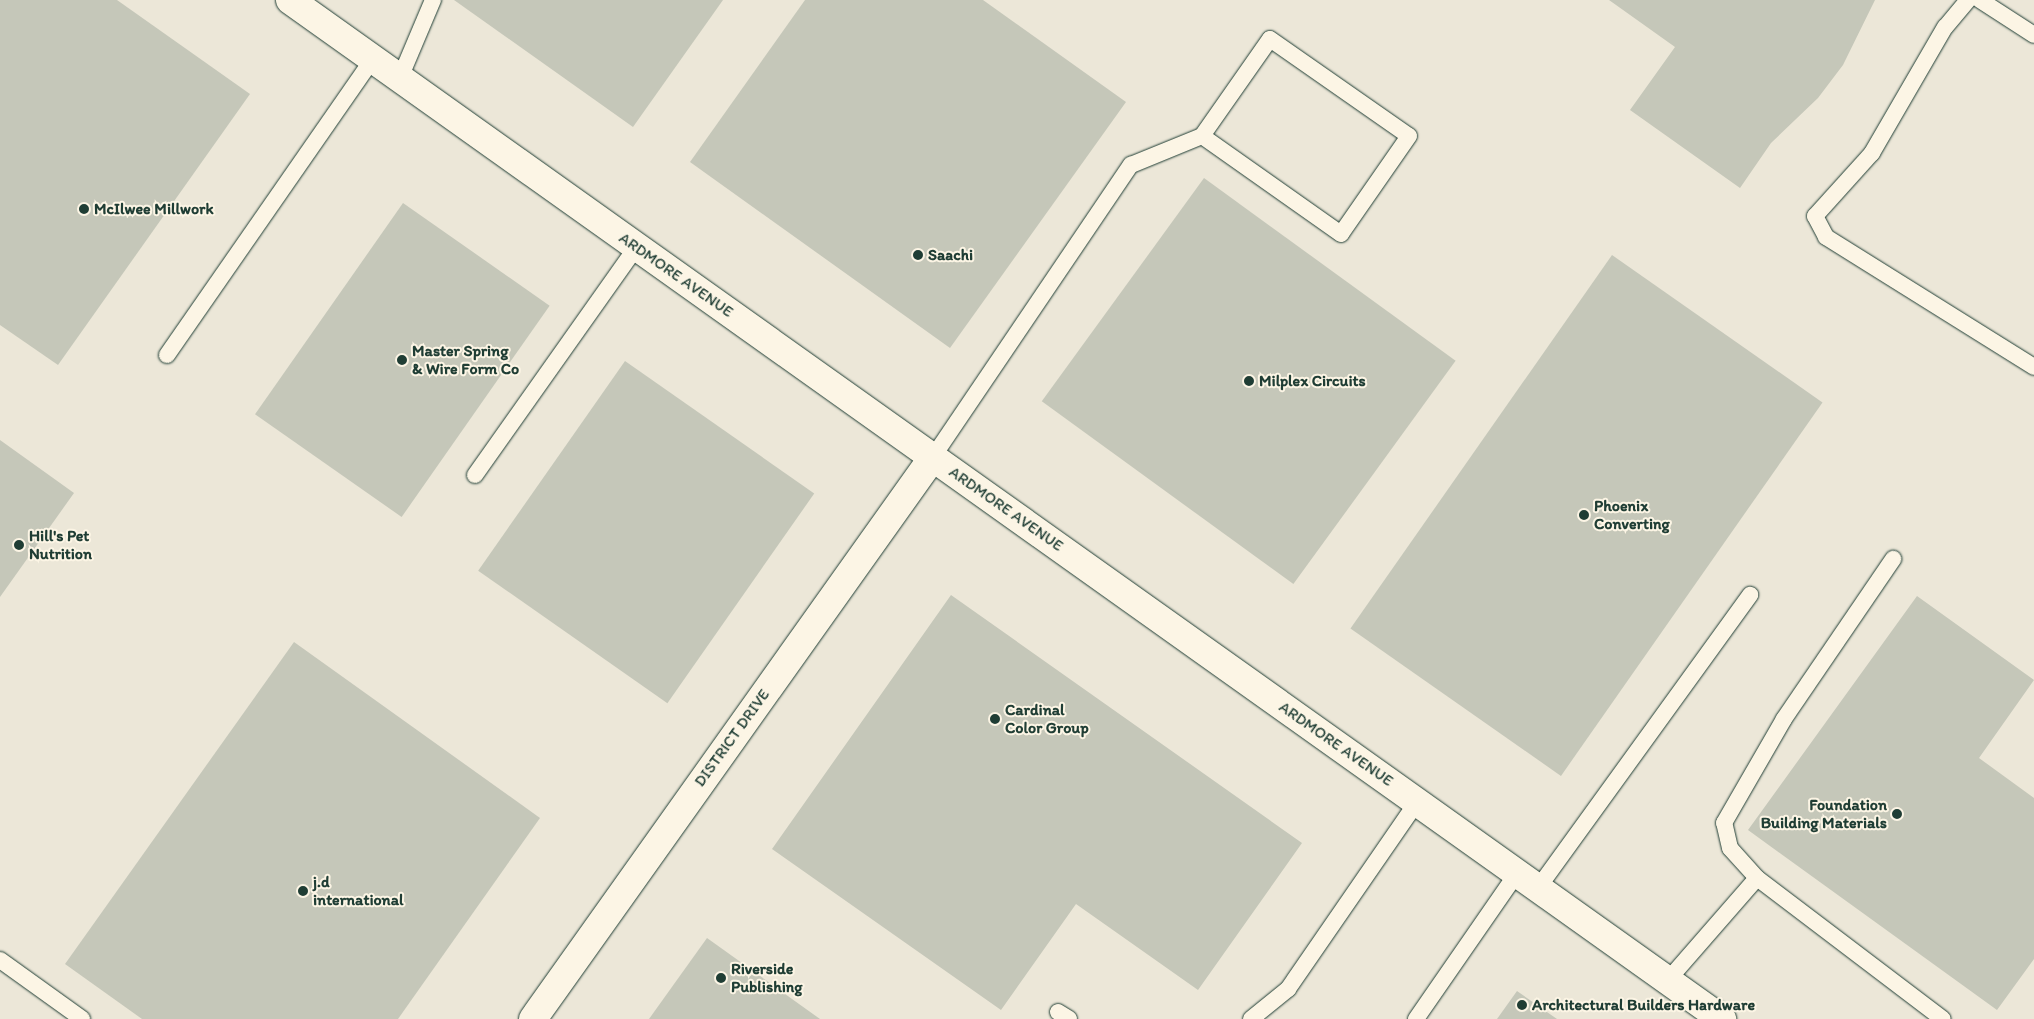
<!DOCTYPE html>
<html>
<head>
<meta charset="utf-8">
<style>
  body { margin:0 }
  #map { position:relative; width:2034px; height:1019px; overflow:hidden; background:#fcf5e5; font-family:Itim,sans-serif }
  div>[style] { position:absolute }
  .built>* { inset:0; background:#ece7d8; transform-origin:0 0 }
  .building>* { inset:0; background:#c5c7b9; transform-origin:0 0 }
  .roads { filter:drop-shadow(0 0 1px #1f3d34) drop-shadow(0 0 1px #1f3d34) }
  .service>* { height:16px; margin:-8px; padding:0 8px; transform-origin:8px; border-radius:8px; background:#fcf5e5 }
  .minor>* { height:28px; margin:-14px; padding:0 14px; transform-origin:14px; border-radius:14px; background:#fcf5e5 }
  .dots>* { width:14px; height:14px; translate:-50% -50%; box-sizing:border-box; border:2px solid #fcf5e5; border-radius:50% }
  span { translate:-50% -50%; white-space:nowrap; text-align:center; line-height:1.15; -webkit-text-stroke:4px #fcf5e5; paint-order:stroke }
  .poi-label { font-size:16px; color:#1f3d34; font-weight:700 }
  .left { translate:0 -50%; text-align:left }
  .right { translate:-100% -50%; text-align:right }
  .street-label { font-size:16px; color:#1f3d34 }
</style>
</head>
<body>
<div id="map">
  <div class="built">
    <div style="left:0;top:0;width:2034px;height:1019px"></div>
  </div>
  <div class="building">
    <div style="clip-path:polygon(0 0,117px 0,250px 94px,58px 365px,0 325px)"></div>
    <div style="clip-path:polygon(454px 0,723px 0,633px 127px)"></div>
    <div style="clip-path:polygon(805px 0,983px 0,1126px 102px,950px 348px,690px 162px)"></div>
    <div style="clip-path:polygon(1609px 0,1875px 0,1843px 65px,1818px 98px,1771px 143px,1740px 188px,1630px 110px,1675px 47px)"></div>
    <div style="left:1204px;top:178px;width:311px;height:276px;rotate:36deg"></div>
    <div style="left:403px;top:203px;width:179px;height:258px;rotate:35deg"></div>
    <div style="left:1612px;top:255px;width:257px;height:456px;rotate:35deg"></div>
    <div style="left:625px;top:361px;width:231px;height:256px;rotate:35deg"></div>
    <div style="clip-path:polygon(0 440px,74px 493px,0 597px)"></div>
    <div style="clip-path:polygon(951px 595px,1302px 843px,1198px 990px,1076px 904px,1001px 1010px,772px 849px)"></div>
    <div style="clip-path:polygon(1917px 596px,2034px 680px,1979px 758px,2034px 798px,2034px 959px,1997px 1010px,1748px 830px)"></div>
    <div style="clip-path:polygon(294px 642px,540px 818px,398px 1019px,142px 1019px,65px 964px)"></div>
    <div style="clip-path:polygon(707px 938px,820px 1019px,649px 1019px)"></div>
    <div style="clip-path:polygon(1517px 991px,1557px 1019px,1497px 1019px)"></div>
  </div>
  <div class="roads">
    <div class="service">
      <div style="left:1968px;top:0;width:35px;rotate:130deg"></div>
      <div style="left:1945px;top:27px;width:146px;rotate:120.1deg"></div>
      <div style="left:1872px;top:153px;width:85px;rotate:132.1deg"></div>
      <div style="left:1815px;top:216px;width:24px;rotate:62deg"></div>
      <div style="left:1826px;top:237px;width:245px;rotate:32deg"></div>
      <div style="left:1980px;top:0;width:64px;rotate:32.9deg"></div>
      <div style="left:400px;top:78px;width:85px;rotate:-67.1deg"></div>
      <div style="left:167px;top:355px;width:361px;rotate:-55.2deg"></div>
      <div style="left:933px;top:457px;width:353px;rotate:-55.9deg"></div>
      <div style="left:1131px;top:165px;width:77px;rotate:-22.2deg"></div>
      <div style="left:1202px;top:136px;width:118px;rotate:-55deg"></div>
      <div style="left:1270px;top:39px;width:169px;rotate:34.9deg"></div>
      <div style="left:1409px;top:136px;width:119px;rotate:124.8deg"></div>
      <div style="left:1341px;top:234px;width:170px;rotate:-144.8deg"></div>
      <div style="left:475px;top:475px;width:281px;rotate:-54.7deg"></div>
      <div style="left:1757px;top:878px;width:40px;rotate:-132deg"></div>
      <div style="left:1730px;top:848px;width:26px;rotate:-103deg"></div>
      <div style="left:1724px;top:823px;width:120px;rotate:-60deg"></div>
      <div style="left:1784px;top:719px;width:194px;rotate:-55.7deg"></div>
      <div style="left:1538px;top:888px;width:362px;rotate:-54.1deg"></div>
      <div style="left:0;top:960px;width:101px;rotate:35.7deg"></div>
      <div style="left:1668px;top:980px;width:135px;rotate:-48.9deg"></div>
      <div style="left:1757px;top:878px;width:233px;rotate:37.2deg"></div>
      <div style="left:1058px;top:1012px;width:13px;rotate:32deg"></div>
      <div style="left:1251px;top:1019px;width:48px;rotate:-39deg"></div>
      <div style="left:1288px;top:989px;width:227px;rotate:-55.4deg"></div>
      <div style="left:1416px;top:1019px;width:178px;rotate:-55.3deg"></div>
    </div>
    <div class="minor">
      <div style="left:290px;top:0;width:1758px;rotate:35.44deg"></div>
      <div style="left:533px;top:1019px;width:690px;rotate:-54.56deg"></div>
    </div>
  </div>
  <div class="dots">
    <div style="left:84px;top:209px;background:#1f3d34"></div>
    <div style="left:918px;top:255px;background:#1f3d34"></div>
    <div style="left:402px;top:360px;background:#1f3d34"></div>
    <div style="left:1249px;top:381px;background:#1f3d34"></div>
    <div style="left:1584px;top:515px;background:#1f3d34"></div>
    <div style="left:19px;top:545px;background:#1f3d34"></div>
    <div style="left:995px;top:719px;background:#1f3d34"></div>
    <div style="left:1897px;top:814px;background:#1f3d34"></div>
    <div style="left:303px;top:891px;background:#1f3d34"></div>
    <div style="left:721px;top:978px;background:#1f3d34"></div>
    <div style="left:1522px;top:1005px;background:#1f3d34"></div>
  </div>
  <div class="poi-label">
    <span class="left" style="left:94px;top:209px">McIlwee Millwork</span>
    <span class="left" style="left:928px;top:255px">Saachi</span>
    <span class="left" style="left:412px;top:360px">Master Spring<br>&amp; Wire Form Co</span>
    <span class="left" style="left:1259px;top:381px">Milplex Circuits</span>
    <span class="left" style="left:1594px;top:515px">Phoenix<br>Converting</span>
    <span class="left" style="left:29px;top:545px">Hill's Pet<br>Nutrition</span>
    <span class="left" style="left:1005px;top:719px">Cardinal<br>Color Group</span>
    <span class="right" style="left:1887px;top:814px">Foundation<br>Building Materials</span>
    <span class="left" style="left:313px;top:891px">j.d<br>international</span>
    <span class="left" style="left:731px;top:978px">Riverside<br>Publishing</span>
    <span class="left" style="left:1532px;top:1005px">Architectural Builders Hardware</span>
  </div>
  <div class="street-label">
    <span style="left:676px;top:275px;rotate:35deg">ARDMORE AVENUE</span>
    <span style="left:1006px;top:509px;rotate:35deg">ARDMORE AVENUE</span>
    <span style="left:732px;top:738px;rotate:-54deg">DISTRICT DRIVE</span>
    <span style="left:1336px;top:744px;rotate:35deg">ARDMORE AVENUE</span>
  </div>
</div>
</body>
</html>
